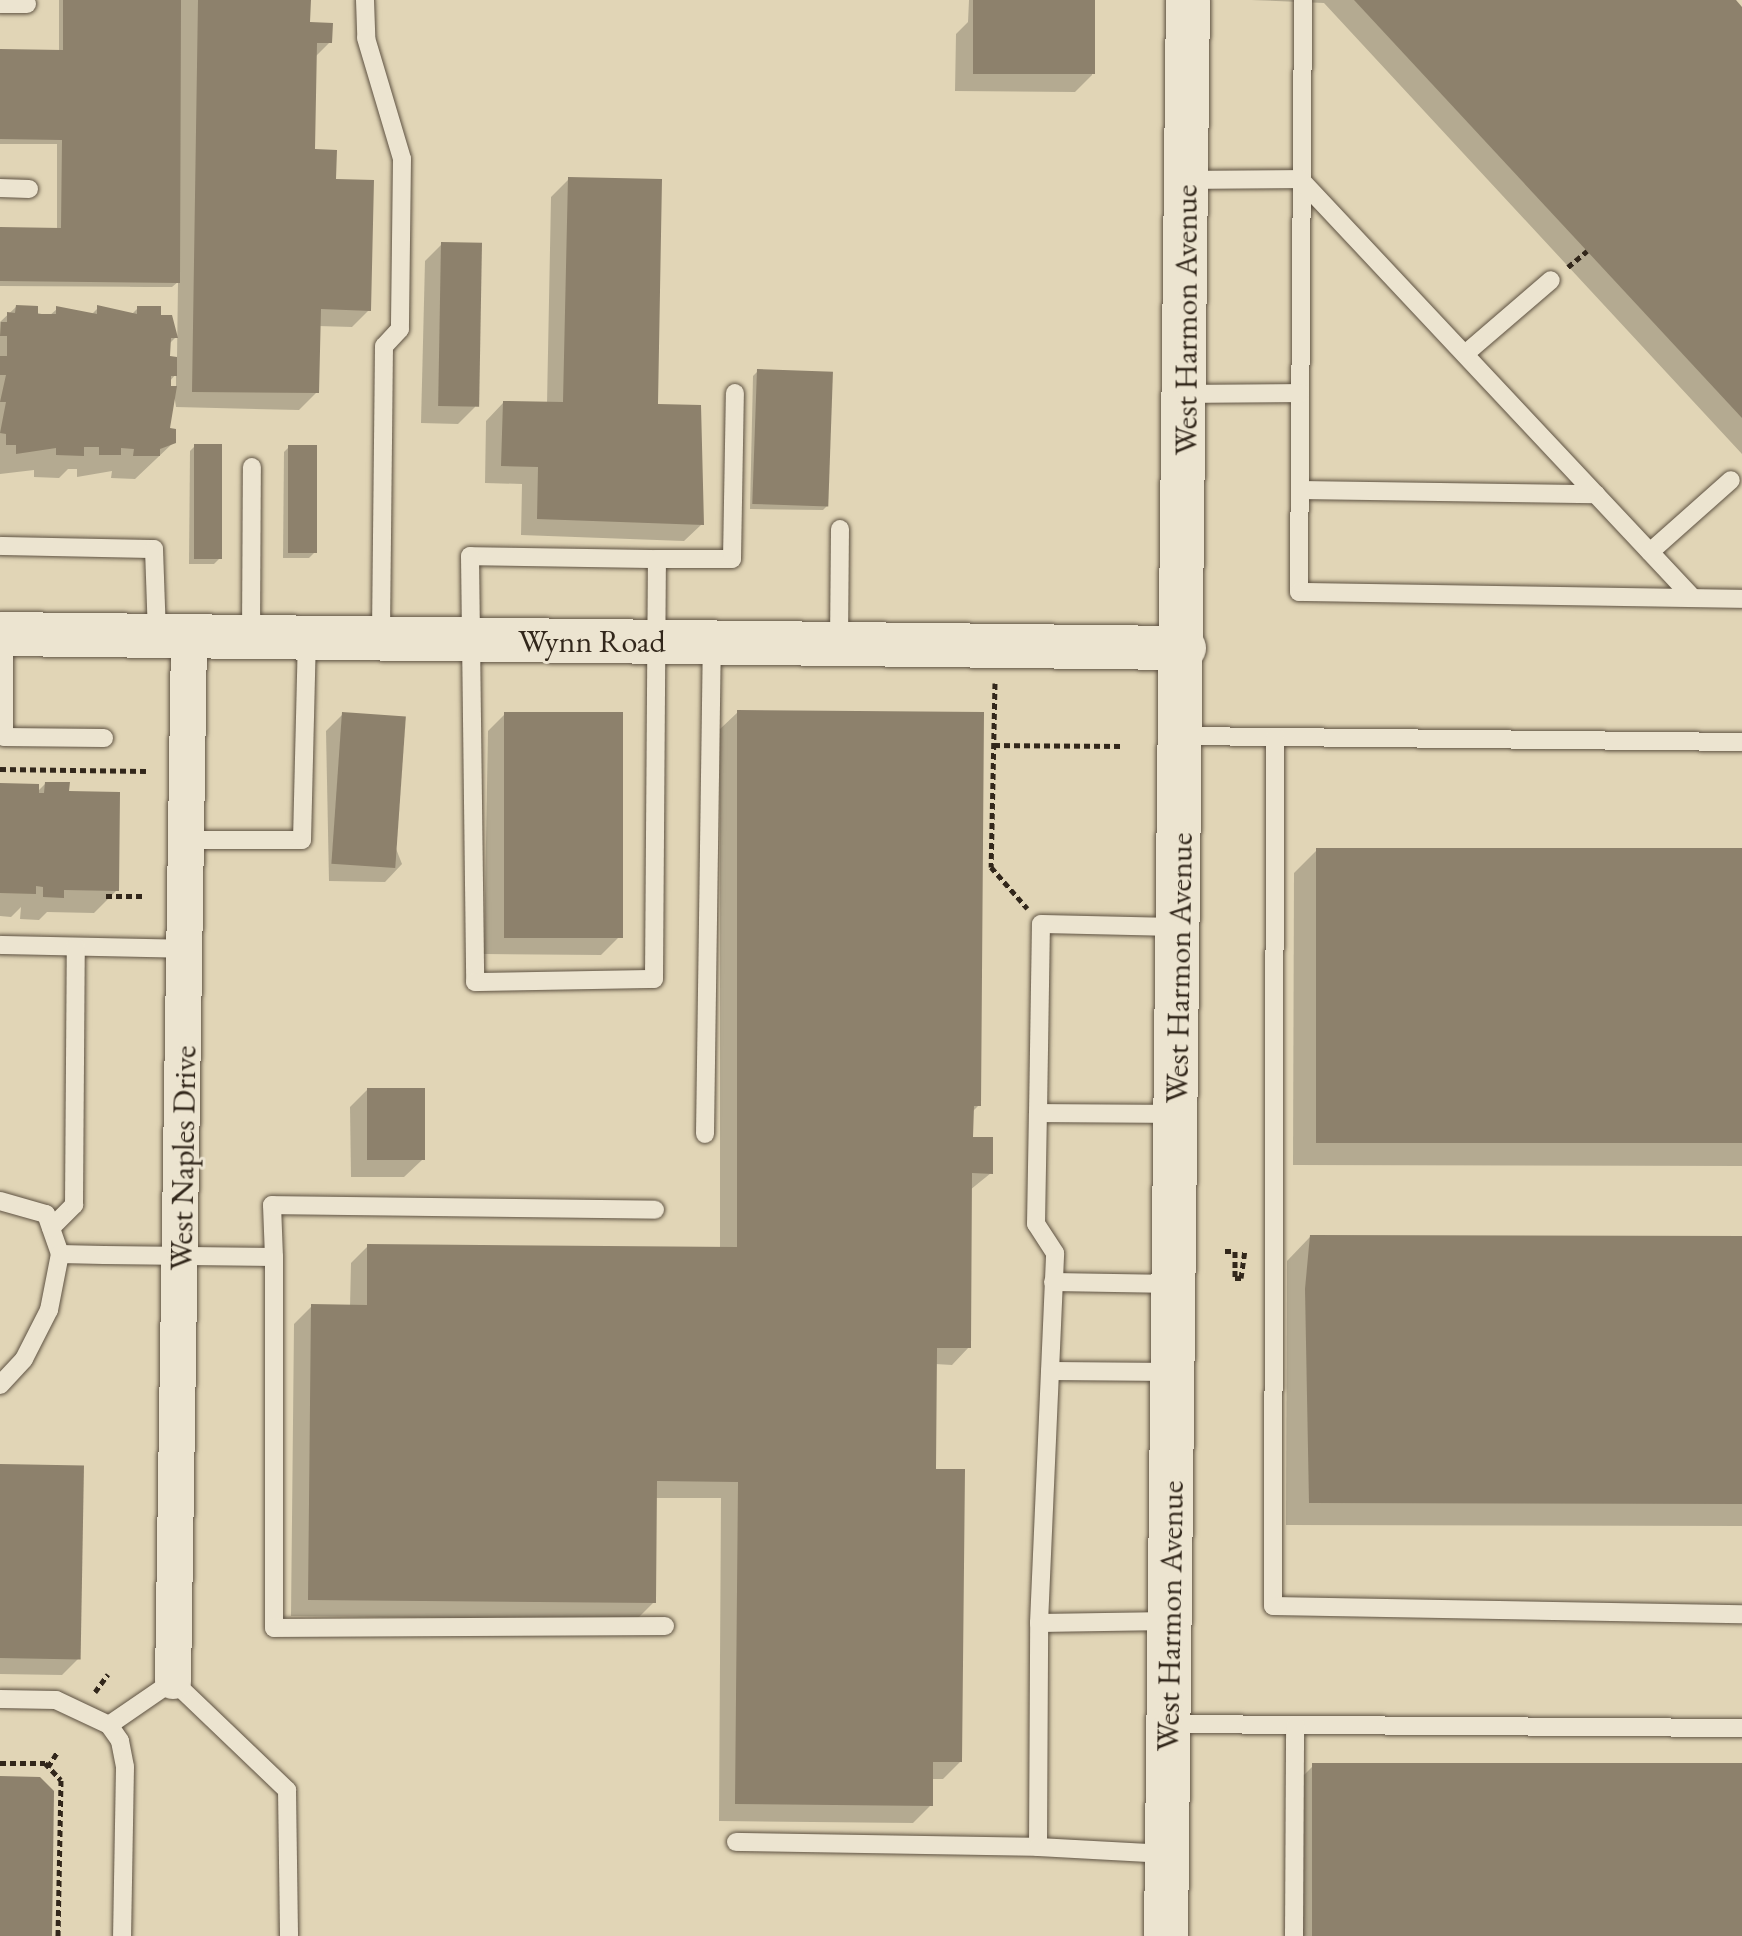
<!DOCTYPE html>
<html>
<head>
<meta charset="utf-8">
<style>
  body { margin:0 }
  #map { position:relative; width:1742px; height:1936px; overflow:hidden; background:#e1d5b6; font-family:"EB Garamond",serif }
  div>[style] { position:absolute }
  .shadow>* { inset:0; background:#0003 }
  .building>* { inset:0; background:#8d816c; transform-origin:0 0 }
  .path>* { height:5px; margin-top:-2.5px; transform-origin:0; background:repeating-linear-gradient(90deg,#32271b 0 6px,transparent 0 10px) }
  .roads { filter:drop-shadow(0 0 2px #5e5242) drop-shadow(0 0 2px #5e5242) }
  .lane>* { height:18px; margin:-9px; padding:0 9px; transform-origin:9px; border-radius:9px; background:#ece4d0 }
  .street>* { height:36px; margin:-18px; padding:0 18px; transform-origin:18px; border-radius:18px; background:#ece4d0 }
  .secondary>* { height:44px; margin:-22px; padding:0 22px; transform-origin:22px; border-radius:22px; background:#ece4d0 }
  span { translate:-50% -50%; white-space:nowrap; text-align:center; line-height:1.15; -webkit-text-stroke:6px #ece4d0; paint-order:stroke }
  .street-label { font-size:32px; color:#32271b }
</style>
</head>
<body>
<div id="map">
  <div class="shadow">
    <div style="clip-path:polygon(evenodd,59px 0,310px 0,308px 24px,330px 42px,315px 57px,313px 151px,334px 181px,369px 310px,352px 327px,318px 326px,317px 392px,299px 410px,176px 407px,174px 394px,168px 430px,174px 442px,135px 479px,111px 478px,112px 471px,77px 477px,77px 469px,68px 469px,59px 478px,34px 477px,34px 470px,0 474px,0 322px,16px 307px,49px 316px,57px 309px,91px 315px,98px 308px,131px 315px,138px 308px,159px 317px,177px 336px,169px 344px,168px 358px,177px 358px,178px 282px,172px 287px,0 286px,0 229px,57px 230px,57px 144px,0 144px,0 51px,59px 52px,59px 0,176px 374px,176px 388px,169px 388px,169px 382px,176px 374px)"></div>
    <div style="clip-path:polygon(969px 0,1093px 0,1092px 75px,1075px 92px,955px 91px,956px 34px,968px 22px)"></div>
    <div style="clip-path:polygon(1251px 0,1733px 0,1742px 10px,1742px 454px,1324px 3px)"></div>
    <div style="clip-path:polygon(569px 179px,702px 524px,684px 541px,521px 535px,522px 484px,485px 483px,486px 421px,503px 403px,547px 404px,551px 197px)"></div>
    <div style="clip-path:polygon(442px 244px,475px 407px,458px 424px,421px 423px,425px 261px)"></div>
    <div style="clip-path:polygon(758px 371px,828px 505px,823px 510px,750px 509px,753px 376px)"></div>
    <div style="clip-path:polygon(195px 446px,219px 559px,214px 564px,189px 564px,190px 451px)"></div>
    <div style="clip-path:polygon(289px 447px,314px 553px,309px 558px,283px 558px,284px 452px)"></div>
    <div style="clip-path:polygon(738px 712px,979px 1105px,972px 1112px,971px 1139px,991px 1173px,970px 1190px,969px 1347px,952px 1365px,935px 1364px,934px 1471px,960px 1762px,943px 1779px,931px 1779px,931px 1805px,913px 1823px,719px 1821px,721px 1498px,654px 1498px,654px 1602px,636px 1620px,291px 1616px,294px 1324px,312px 1306px,350px 1307px,351px 1263px,368px 1246px,720px 1249px,720px 729px)"></div>
    <div style="clip-path:polygon(343px 714px,402px 864px,385px 882px,329px 881px,326px 731px)"></div>
    <div style="clip-path:polygon(505px 714px,618px 938px,601px 955px,484px 954px,488px 731px)"></div>
    <div style="clip-path:polygon(45px 784px,67px 793px,117px 890px,94px 913px,47px 912px,39px 920px,20px 919px,21px 907px,11px 917px,0 916px,0 785px,37px 792px)"></div>
    <div style="clip-path:polygon(1317px 850px,1742px 851px,1742px 1166px,1293px 1165px,1294px 873px)"></div>
    <div style="clip-path:polygon(367px 1090px,422px 1160px,404px 1177px,351px 1177px,350px 1107px)"></div>
    <div style="clip-path:polygon(1310px 1237px,1742px 1238px,1742px 1526px,1286px 1525px,1287px 1261px)"></div>
    <div style="clip-path:polygon(0 1466px,79px 1658px,62px 1675px,0 1674px)"></div>
    <div style="clip-path:polygon(1742px 1765px,1742px 1936px,1290px 1936px,1290px 1789px,1313px 1766px)"></div>
  </div>
  <div class="building">
    <div style="clip-path:polygon(63px 0,181px 0,180px 283px,0 281px,0 227px,61px 228px,62px 140px,0 139px,0 49px,63px 50px)"></div>
    <div style="clip-path:polygon(198px 0,311px 0,310px 22px,333px 23px,332px 43px,317px 43px,315px 149px,337px 150px,336px 179px,374px 180px,371px 311px,321px 309px,319px 393px,192px 392px)"></div>
    <div style="left:973px;top:0;width:122px;height:74px"></div>
    <div style="clip-path:polygon(1354px 0,1736px 0,1742px 7px,1742px 418px)"></div>
    <div style="clip-path:polygon(568px 177px,662px 179px,658px 404px,701px 405px,704px 525px,537px 519px,538px 467px,501px 466px,503px 401px,563px 402px)"></div>
    <div style="left:441px;top:242px;width:41px;height:164px;rotate:1deg"></div>
    <div style="clip-path:polygon(16px 305px,38px 306px,38px 314px,56px 314px,56px 306px,97px 314px,97px 305px,137px 314px,137px 306px,161px 306px,161px 315px,172px 315px,178px 338px,171px 338px,170px 356px,177px 357px,177px 376px,171px 376px,171px 386px,177px 386px,170px 428px,176px 429px,176px 443px,160px 449px,160px 456px,133px 456px,134px 449px,121px 448px,121px 455px,99px 455px,99px 447px,84px 447px,84px 456px,56px 455px,56px 448px,16px 454px,16px 445px,6px 445px,6px 434px,0 433px,6px 402px,0 402px,6px 375px,0 375px,0 356px,7px 356px,7px 336px,0 336px,1px 322px,7px 322px,7px 312px,15px 313px)"></div>
    <div style="left:757px;top:369px;width:76px;height:135px;rotate:2deg"></div>
    <div style="left:194px;top:444px;width:28px;height:115px"></div>
    <div style="left:288px;top:445px;width:29px;height:108px"></div>
    <div style="clip-path:polygon(737px 710px,984px 712px,981px 1106px,974px 1106px,973px 1137px,993px 1137px,993px 1174px,972px 1173px,971px 1348px,937px 1348px,936px 1469px,965px 1469px,962px 1762px,933px 1762px,933px 1806px,735px 1804px,738px 1482px,657px 1481px,656px 1603px,308px 1600px,311px 1304px,367px 1305px,367px 1244px,737px 1247px)"></div>
    <div style="left:342px;top:712px;width:64px;height:152px;rotate:4deg"></div>
    <div style="left:504px;top:712px;width:119px;height:226px"></div>
    <div style="clip-path:polygon(45px 782px,70px 782px,69px 791px,120px 792px,119px 891px,64px 890px,64px 898px,43px 897px,43px 887px,36px 886px,36px 894px,0 893px,0 783px,39px 784px,39px 793px,44px 793px)"></div>
    <div style="left:1316px;top:848px;width:426px;height:295px"></div>
    <div style="left:367px;top:1088px;width:58px;height:72px"></div>
    <div style="clip-path:polygon(1310px 1235px,1742px 1236px,1742px 1504px,1309px 1503px,1305px 1289px)"></div>
    <div style="left:0;top:1464px;width:84px;height:194px;rotate:1deg"></div>
    <div style="left:1742px;top:1763px;width:173px;height:430px;rotate:90deg"></div>
    <div style="clip-path:polygon(0 1776px,40px 1777px,54px 1791px,52px 1936px,0 1936px)"></div>
  </div>
  <div class="path">
    <div style="left:1568px;top:267px;width:25px;rotate:-40deg"></div>
    <div style="left:995px;top:683px;width:184px;rotate:91.2deg"></div>
    <div style="left:991px;top:867px;width:55px;rotate:48.7deg"></div>
    <div style="left:994px;top:745px;width:129px;rotate:0.4deg"></div>
    <div style="left:0;top:769px;width:146px;rotate:0.8deg"></div>
    <div style="left:106px;top:896px;width:38px"></div>
    <div style="left:1225px;top:1251px;width:10px"></div>
    <div style="left:1235px;top:1251px;width:27px;rotate:90deg"></div>
    <div style="left:1235px;top:1278px;width:6px"></div>
    <div style="left:1241px;top:1278px;width:28px;rotate:-82deg"></div>
    <div style="left:95px;top:1692px;width:22px;rotate:-54deg"></div>
    <div style="left:0;top:1763px;width:45px"></div>
    <div style="left:45px;top:1763px;width:23px;rotate:47deg"></div>
    <div style="left:61px;top:1780px;width:156px;rotate:91.1deg"></div>
    <div style="left:48px;top:1767px;width:19px;rotate:-58deg"></div>
  </div>
  <div class="roads">
    <div class="lane">
      <div style="left:365px;top:0;width:38px;rotate:88deg"></div>
      <div style="left:366px;top:38px;width:126px;rotate:73.4deg"></div>
      <div style="left:402px;top:159px;width:170px;rotate:90.7deg"></div>
      <div style="left:400px;top:329px;width:23px;rotate:133deg"></div>
      <div style="left:384px;top:346px;width:291px;rotate:90.6deg"></div>
      <div style="left:1303px;top:0;width:592px;rotate:90.39deg"></div>
      <div style="left:1299px;top:592px;width:443px;rotate:0.9deg"></div>
      <div style="left:0;top:4px;width:27px"></div>
      <div style="left:1187px;top:180px;width:113px;rotate:-0.5deg"></div>
      <div style="left:1300px;top:179px;width:574px;rotate:46.83deg"></div>
      <div style="left:0;top:188px;width:29px;rotate:2deg"></div>
      <div style="left:1465px;top:354px;width:113px;rotate:-40.7deg"></div>
      <div style="left:1185px;top:394px;width:115px;rotate:-0.5deg"></div>
      <div style="left:1300px;top:490px;width:296px;rotate:0.8deg"></div>
      <div style="left:0;top:546px;width:154px;rotate:1.1deg"></div>
      <div style="left:154px;top:549px;width:85px;rotate:88deg"></div>
      <div style="left:1650px;top:552px;width:108px;rotate:-41.6deg"></div>
      <div style="left:657px;top:559px;width:187px;rotate:-179.1deg"></div>
      <div style="left:470px;top:556px;width:426px;rotate:89.3deg"></div>
      <div style="left:475px;top:982px;width:179px;rotate:-1deg"></div>
      <div style="left:654px;top:979px;width:420px;rotate:-89.6deg"></div>
      <div style="left:657px;top:559px;width:75px"></div>
      <div style="left:732px;top:559px;width:166px;rotate:-89deg"></div>
      <div style="left:4px;top:634px;width:103px;rotate:90deg"></div>
      <div style="left:4px;top:737px;width:100px;rotate:0.6deg"></div>
      <div style="left:251px;top:635px;width:168px;rotate:-89.7deg"></div>
      <div style="left:839px;top:643px;width:114px;rotate:-89.5deg"></div>
      <div style="left:1182px;top:736px;width:560px;rotate:0.61deg"></div>
      <div style="left:1275px;top:737px;width:869px;rotate:90.13deg"></div>
      <div style="left:1273px;top:1606px;width:469px;rotate:1deg"></div>
      <div style="left:187px;top:840px;width:115px"></div>
      <div style="left:302px;top:840px;width:204px;rotate:-88.6deg"></div>
      <div style="left:0;top:945px;width:185px;rotate:1.2deg"></div>
      <div style="left:1176px;top:1114px;width:138px;rotate:-179.6deg"></div>
      <div style="left:1038px;top:1113px;width:189px;rotate:-89.1deg"></div>
      <div style="left:1041px;top:924px;width:136px;rotate:1.3deg"></div>
      <div style="left:705px;top:1134px;width:492px;rotate:-89.2deg"></div>
      <div style="left:0;top:1201px;width:48px;rotate:15.8deg"></div>
      <div style="left:46px;top:1214px;width:42px;rotate:70.7deg"></div>
      <div style="left:60px;top:1254px;width:44px;rotate:1.3deg"></div>
      <div style="left:104px;top:1255px;width:170px;rotate:0.7deg"></div>
      <div style="left:274px;top:1257px;width:52px;rotate:-92.2deg"></div>
      <div style="left:272px;top:1205px;width:383px;rotate:0.7deg"></div>
      <div style="left:51px;top:1228px;width:33px;rotate:-45deg"></div>
      <div style="left:74px;top:1205px;width:258px;rotate:-89.6deg"></div>
      <div style="left:274px;top:1257px;width:371px;rotate:90deg"></div>
      <div style="left:274px;top:1628px;width:391px;rotate:-0.3deg"></div>
      <div style="left:1053px;top:1282px;width:122px;rotate:0.9deg"></div>
      <div style="left:1050px;top:1371px;width:124px;rotate:0.5deg"></div>
      <div style="left:0;top:1385px;width:35px;rotate:-47deg"></div>
      <div style="left:24px;top:1359px;width:55px;rotate:-63deg"></div>
      <div style="left:49px;top:1310px;width:57px;rotate:-78.9deg"></div>
      <div style="left:1039px;top:1623px;width:131px;rotate:-0.9deg"></div>
      <div style="left:0;top:1699px;width:56px;rotate:1deg"></div>
      <div style="left:56px;top:1700px;width:59px;rotate:25.3deg"></div>
      <div style="left:109px;top:1725px;width:78px;rotate:-34.5deg"></div>
      <div style="left:173px;top:1681px;width:158px;rotate:43.7deg"></div>
      <div style="left:287px;top:1790px;width:146px;rotate:89.2deg"></div>
      <div style="left:1169px;top:1724px;width:573px;rotate:0.4deg"></div>
      <div style="left:109px;top:1725px;width:19px;rotate:55deg"></div>
      <div style="left:120px;top:1741px;width:26px;rotate:79deg"></div>
      <div style="left:125px;top:1767px;width:169px;rotate:91deg"></div>
      <div style="left:736px;top:1842px;width:302px;rotate:0.9deg"></div>
      <div style="left:1038px;top:1847px;width:224px;rotate:-89.7deg"></div>
      <div style="left:1039px;top:1623px;width:370px;rotate:-87.5deg"></div>
      <div style="left:1055px;top:1253px;width:35px;rotate:-123deg"></div>
      <div style="left:1036px;top:1224px;width:111px;rotate:-89deg"></div>
      <div style="left:1038px;top:1847px;width:129px;rotate:3.1deg"></div>
      <div style="left:1294px;top:1936px;width:211px;rotate:-89.7deg"></div>
    </div>
    <div class="street">
      <div style="left:173px;top:1681px;width:1046px;rotate:-89.12deg"></div>
    </div>
    <div class="secondary">
      <div style="left:0;top:634px;width:1184px;rotate:0.68deg"></div>
      <div style="left:1166px;top:1936px;width:1936px;rotate:-89.35deg"></div>
    </div>
  </div>
  <div class="street-label">
    <span style="left:1186px;top:320px;rotate:-90deg">West Harmon Avenue</span>
    <span style="left:592px;top:641px">Wynn Road</span>
    <span style="left:1179px;top:968px;rotate:-89deg">West Harmon Avenue</span>
    <span style="left:183px;top:1158px;rotate:-89deg">West Naples Drive</span>
    <span style="left:1170px;top:1616px;rotate:-89deg">West Harmon Avenue</span>
  </div>
</div>
</body>
</html>
